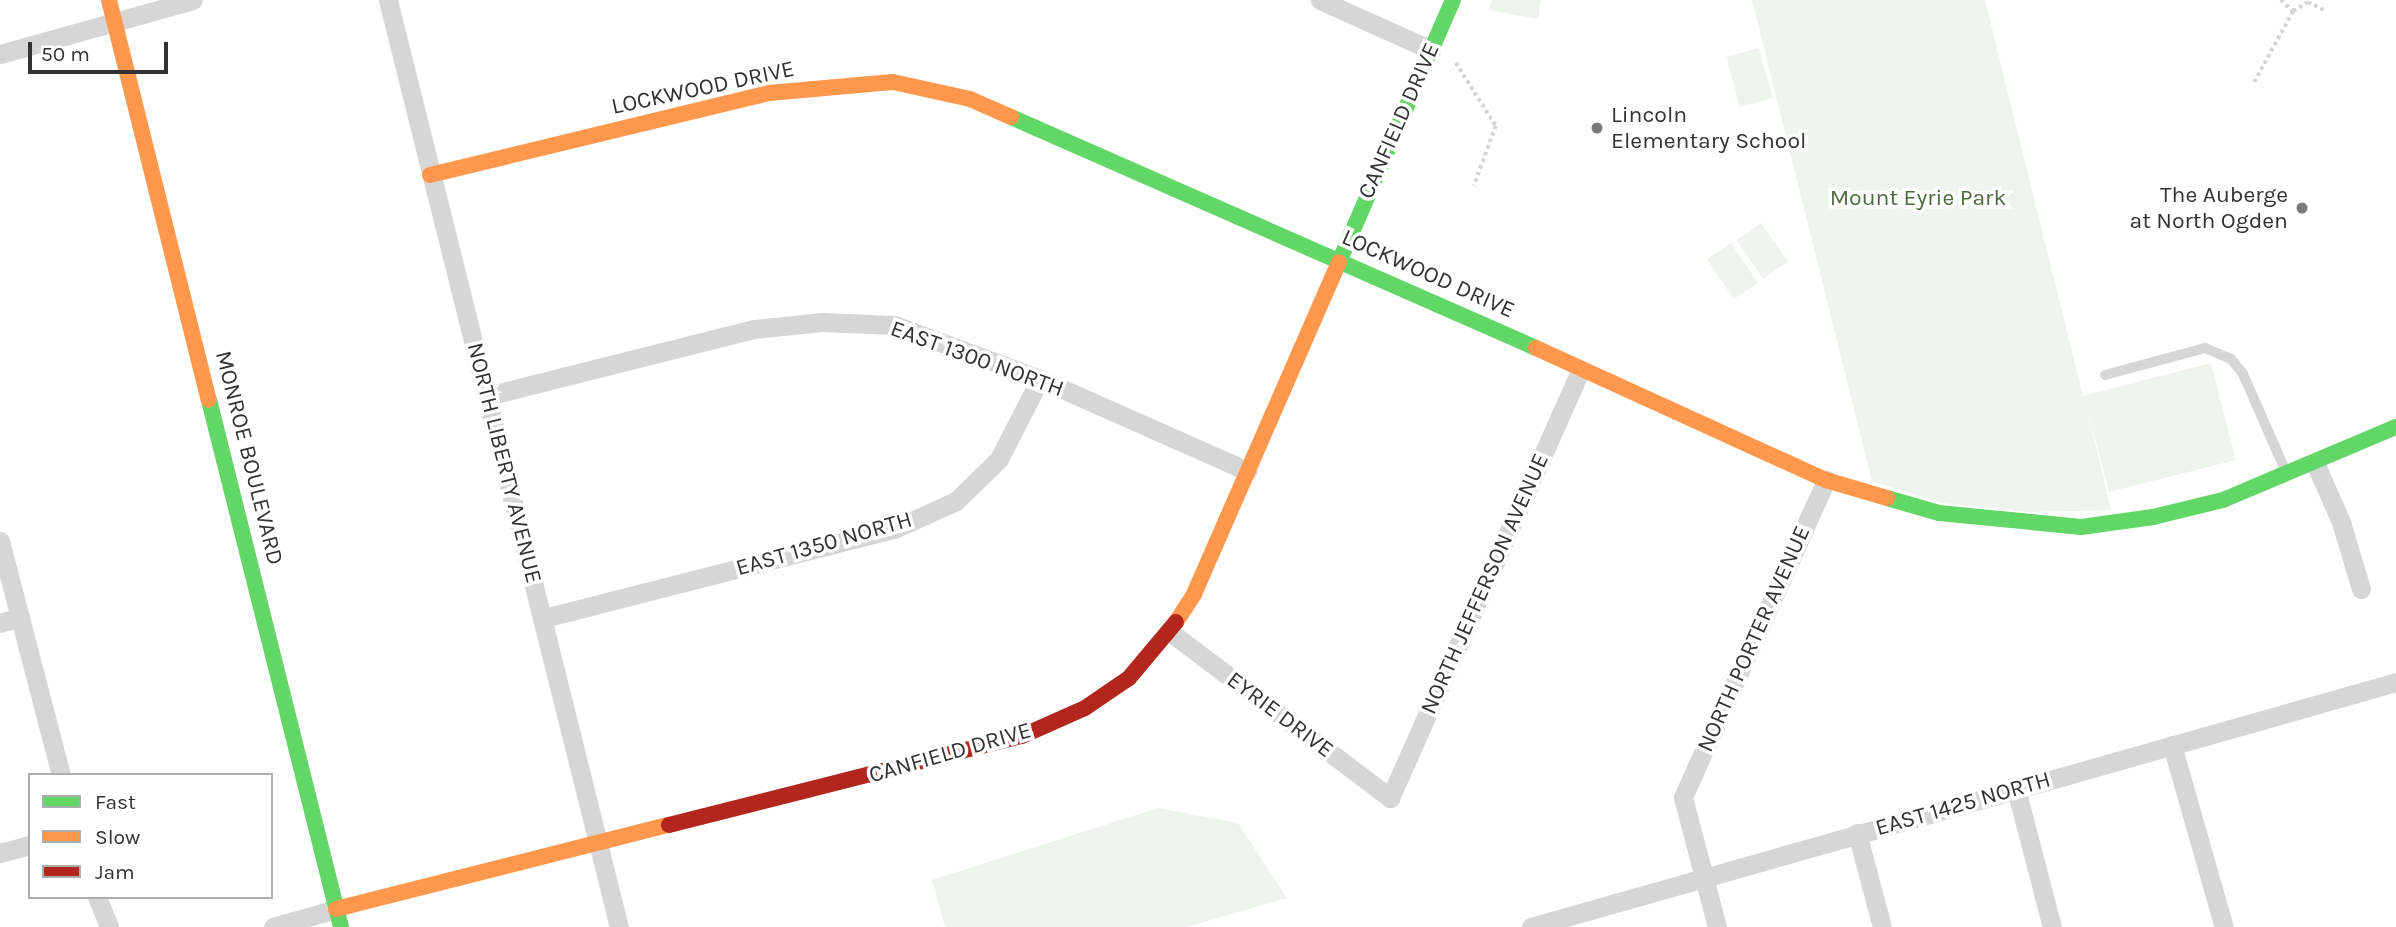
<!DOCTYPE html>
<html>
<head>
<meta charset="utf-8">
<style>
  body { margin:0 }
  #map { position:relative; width:2396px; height:927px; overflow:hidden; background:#fff; font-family:Karla,sans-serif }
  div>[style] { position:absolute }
  .green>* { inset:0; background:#eff3ed; transform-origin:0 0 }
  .path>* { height:3.5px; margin-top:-1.75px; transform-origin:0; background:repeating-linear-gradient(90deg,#d4d4d4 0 3.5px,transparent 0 7px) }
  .lane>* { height:10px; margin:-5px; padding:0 5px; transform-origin:5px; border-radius:5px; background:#d6d6d6 }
  .street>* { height:19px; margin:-9.5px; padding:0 9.5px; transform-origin:9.5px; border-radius:9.5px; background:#d6d6d6 }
  .fast>* { height:16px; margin:-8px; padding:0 8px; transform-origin:8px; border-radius:8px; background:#63d668 }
  .slow>* { height:16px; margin:-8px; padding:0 8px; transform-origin:8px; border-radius:8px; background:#ff974d }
  .jam>* { height:16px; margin:-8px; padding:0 8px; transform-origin:8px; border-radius:8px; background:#b3261e }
  .dots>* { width:19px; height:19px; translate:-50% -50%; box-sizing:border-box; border:4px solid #fff; border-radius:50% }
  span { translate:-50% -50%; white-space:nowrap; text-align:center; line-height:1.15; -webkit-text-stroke:7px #fff; paint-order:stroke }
  .street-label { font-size:23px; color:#323232 }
  .poi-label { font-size:23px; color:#323232 }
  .left { translate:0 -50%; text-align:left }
  .right { translate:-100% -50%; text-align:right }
  .park-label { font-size:23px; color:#4d6b41 }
  .legend { position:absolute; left:28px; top:773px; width:245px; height:126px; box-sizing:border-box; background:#fff; border:2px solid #adadad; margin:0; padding:9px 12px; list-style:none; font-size:21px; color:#323232 }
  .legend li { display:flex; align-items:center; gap:14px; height:35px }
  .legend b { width:35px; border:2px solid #adadad }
  .scale { position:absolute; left:28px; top:42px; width:140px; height:32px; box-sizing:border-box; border:4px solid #323232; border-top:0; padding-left:9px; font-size:21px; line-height:24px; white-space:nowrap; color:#323232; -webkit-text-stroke:5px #fff; paint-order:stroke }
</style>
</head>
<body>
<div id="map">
  <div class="green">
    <div style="clip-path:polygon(1492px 0,1541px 0,1538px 19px,1488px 10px)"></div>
    <div style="clip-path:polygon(1752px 0,1985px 0,2083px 396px,2211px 363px,2236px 460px,2109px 492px,2087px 408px,2111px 510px,2029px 512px,1942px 503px,1872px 481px)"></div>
    <div style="left:1759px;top:48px;width:52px;height:34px;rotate:75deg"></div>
    <div style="left:1761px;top:223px;width:47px;height:30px;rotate:55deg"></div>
    <div style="left:1731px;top:243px;width:48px;height:29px;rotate:56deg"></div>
    <div style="clip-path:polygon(1158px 808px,1238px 823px,1287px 898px,1187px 927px,945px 927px,932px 880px)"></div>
  </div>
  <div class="path">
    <div style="left:2281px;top:0;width:16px;rotate:43deg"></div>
    <div style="left:2293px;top:11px;width:17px;rotate:-31deg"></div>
    <div style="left:2308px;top:2px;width:20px;rotate:27deg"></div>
    <div style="left:1456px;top:63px;width:75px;rotate:57.6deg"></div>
    <div style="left:1496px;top:126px;width:64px;rotate:110.1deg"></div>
    <div style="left:2254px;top:82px;width:81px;rotate:-61.2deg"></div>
  </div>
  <div class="lane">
    <div style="left:2105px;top:375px;width:104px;rotate:-15.1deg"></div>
    <div style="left:2205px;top:348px;width:28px;rotate:23deg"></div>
    <div style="left:2231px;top:359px;width:19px;rotate:51deg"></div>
    <div style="left:2243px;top:374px;width:107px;rotate:66.3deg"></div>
  </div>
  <div class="street">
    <div style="left:388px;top:0;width:955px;rotate:76.01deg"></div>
    <div style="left:1320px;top:0;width:122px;rotate:24.2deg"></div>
    <div style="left:0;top:54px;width:200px;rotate:-15.6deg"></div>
    <div style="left:487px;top:396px;width:275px;rotate:-14.1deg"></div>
    <div style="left:754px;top:329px;width:68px;rotate:-5.9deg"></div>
    <div style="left:822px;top:322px;width:72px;rotate:2.4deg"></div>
    <div style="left:894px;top:325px;width:156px;rotate:20.3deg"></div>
    <div style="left:1040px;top:379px;width:227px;rotate:23.9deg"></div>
    <div style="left:2315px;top:463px;width:64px;rotate:66.2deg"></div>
    <div style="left:2341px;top:522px;width:70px;rotate:73.4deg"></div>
    <div style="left:0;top:541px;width:242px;rotate:75.4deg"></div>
    <div style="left:544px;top:618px;width:361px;rotate:-14.3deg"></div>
    <div style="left:894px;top:529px;width:68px;rotate:-24.3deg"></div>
    <div style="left:956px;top:501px;width:60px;rotate:-44.3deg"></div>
    <div style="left:999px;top:459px;width:90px;rotate:-62.9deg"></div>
    <div style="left:0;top:623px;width:21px;rotate:-17deg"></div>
    <div style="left:1170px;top:632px;width:276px;rotate:37deg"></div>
    <div style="left:1390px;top:798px;width:467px;rotate:-66deg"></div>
    <div style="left:2172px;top:745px;width:189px;rotate:74.1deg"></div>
    <div style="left:2016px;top:789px;width:143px;rotate:75.4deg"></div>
    <div style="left:1857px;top:833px;width:97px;rotate:75.1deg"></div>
    <div style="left:0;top:853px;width:31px;rotate:-15deg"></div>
    <div style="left:97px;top:897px;width:32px;rotate:68deg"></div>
    <div style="left:273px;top:927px;width:66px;rotate:-15.9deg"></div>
    <div style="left:1531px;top:927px;width:899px;rotate:-15.81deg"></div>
    <div style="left:1717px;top:927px;width:134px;rotate:-104.7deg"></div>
    <div style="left:1683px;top:797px;width:348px;rotate:-65.7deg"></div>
  </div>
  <div class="fast">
    <div style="left:1011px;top:117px;width:574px;rotate:23.75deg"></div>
    <div style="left:1339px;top:262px;width:286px;rotate:-66.5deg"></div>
    <div style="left:209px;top:400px;width:543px;rotate:75.94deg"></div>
    <div style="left:1887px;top:498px;width:54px;rotate:16.1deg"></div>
    <div style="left:1939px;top:513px;width:143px;rotate:5.6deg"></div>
    <div style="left:2081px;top:527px;width:73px;rotate:-7.9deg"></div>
    <div style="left:2153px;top:517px;width:72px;rotate:-13.7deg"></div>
    <div style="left:2223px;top:500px;width:188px;rotate:-22.9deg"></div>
  </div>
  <div class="slow">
    <div style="left:109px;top:0;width:412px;rotate:76deg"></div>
    <div style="left:430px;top:175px;width:349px;rotate:-13.6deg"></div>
    <div style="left:769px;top:93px;width:124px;rotate:-5.1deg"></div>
    <div style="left:893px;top:82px;width:79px;rotate:12.4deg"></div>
    <div style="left:970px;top:99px;width:45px;rotate:23.7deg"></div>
    <div style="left:1536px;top:348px;width:319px;rotate:24.5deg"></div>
    <div style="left:1826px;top:480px;width:64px;rotate:16.4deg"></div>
    <div style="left:1176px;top:622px;width:33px;rotate:-57deg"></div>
    <div style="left:1194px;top:594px;width:362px;rotate:-66.4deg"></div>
    <div style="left:336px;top:909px;width:343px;rotate:-14.2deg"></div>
  </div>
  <div class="jam">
    <div style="left:669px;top:825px;width:364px;rotate:-14.2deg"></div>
    <div style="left:1022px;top:736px;width:69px;rotate:-24deg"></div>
    <div style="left:1085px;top:708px;width:53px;rotate:-34.3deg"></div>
    <div style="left:1129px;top:678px;width:73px;rotate:-50deg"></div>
  </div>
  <div class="dots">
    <div style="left:1597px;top:128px;background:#7a7a7a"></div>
    <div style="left:2302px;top:208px;background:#7a7a7a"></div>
  </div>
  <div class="street-label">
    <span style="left:703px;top:88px;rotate:-12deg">LOCKWOOD DRIVE</span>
    <span style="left:1399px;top:121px;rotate:-66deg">CANFIELD DRIVE</span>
    <span style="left:1428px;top:274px;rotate:24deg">LOCKWOOD DRIVE</span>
    <span style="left:977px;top:359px;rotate:20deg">EAST 1300 NORTH</span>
    <span style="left:249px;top:458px;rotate:76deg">MONROE BOULEVARD</span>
    <span style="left:504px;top:463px;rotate:76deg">NORTH LIBERTY AVENUE</span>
    <span style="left:824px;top:544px;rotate:-16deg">EAST 1350 NORTH</span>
    <span style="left:1485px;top:584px;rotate:-66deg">NORTH JEFFERSON AVENUE</span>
    <span style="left:1754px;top:639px;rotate:-66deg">NORTH PORTER AVENUE</span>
    <span style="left:1280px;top:715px;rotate:37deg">EYRIE DRIVE</span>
    <span style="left:950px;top:753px;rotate:-16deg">CANFIELD DRIVE</span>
    <span style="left:1963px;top:804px;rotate:-16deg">EAST 1425 NORTH</span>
  </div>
  <div class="poi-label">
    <span class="left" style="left:1611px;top:128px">Lincoln<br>Elementary School</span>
    <span class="right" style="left:2288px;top:208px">The Auberge<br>at North Ogden</span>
  </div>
  <div class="park-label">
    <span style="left:1918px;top:198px">Mount Eyrie Park</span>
  </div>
  <ul class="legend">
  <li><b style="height:9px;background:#63d668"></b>Fast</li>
  <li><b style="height:9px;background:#ff974d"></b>Slow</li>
  <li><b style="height:9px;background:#b3261e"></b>Jam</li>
  </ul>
  <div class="scale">50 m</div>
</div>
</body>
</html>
